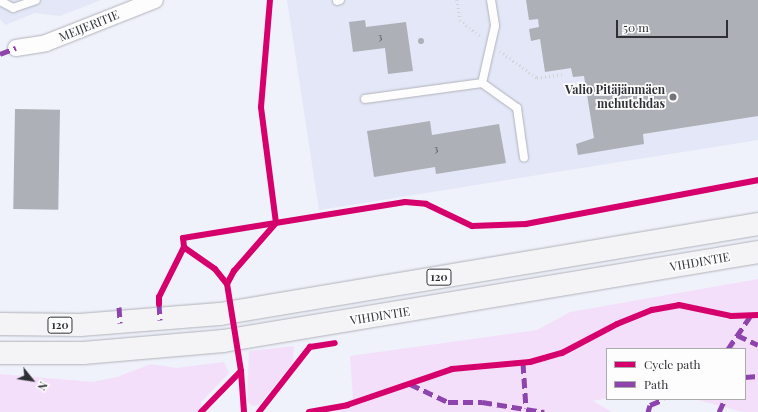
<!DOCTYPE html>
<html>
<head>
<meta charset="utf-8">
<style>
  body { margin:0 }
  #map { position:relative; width:758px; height:412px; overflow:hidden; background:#eff2fa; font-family:"Playfair Display",serif }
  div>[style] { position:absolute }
  .built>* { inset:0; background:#e3e7f7 }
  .green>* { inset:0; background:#f4dffa }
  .building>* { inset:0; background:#adb0b6; transform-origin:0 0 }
  .round { border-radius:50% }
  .path>* { height:2.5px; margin-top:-1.25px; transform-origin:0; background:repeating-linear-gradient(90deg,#d1d2d4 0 1px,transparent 0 4px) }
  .roads { filter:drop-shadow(0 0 1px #b0b2b9) drop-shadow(0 0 1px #b0b2b9) }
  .service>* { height:8px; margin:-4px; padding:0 4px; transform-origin:4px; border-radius:4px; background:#fdfdfe }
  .minor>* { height:16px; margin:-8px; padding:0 8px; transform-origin:8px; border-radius:8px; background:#fdfdfe }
  .primary>* { height:22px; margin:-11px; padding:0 11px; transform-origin:11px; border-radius:11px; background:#f4f4f7 }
  .quiet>* { height:5px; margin-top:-2.5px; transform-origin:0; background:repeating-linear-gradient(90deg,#8e44ad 0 10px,transparent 0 15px) }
  .cycleway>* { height:6px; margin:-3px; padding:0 3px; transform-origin:3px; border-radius:3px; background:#d6006c }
  .dots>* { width:11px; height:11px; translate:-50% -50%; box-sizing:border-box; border:2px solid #fdfdfd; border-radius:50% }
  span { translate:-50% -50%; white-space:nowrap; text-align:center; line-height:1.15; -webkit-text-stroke:3.5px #fdfdfd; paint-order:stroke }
  .number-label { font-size:10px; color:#4e5055 }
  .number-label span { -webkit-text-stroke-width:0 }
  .shield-label span { padding:1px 3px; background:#fdfdfd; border:1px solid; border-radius:3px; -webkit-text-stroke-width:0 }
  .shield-label { font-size:11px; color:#2e3035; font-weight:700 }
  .street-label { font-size:12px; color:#2e3035 }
  .poi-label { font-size:12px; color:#2e3035; font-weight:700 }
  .right { translate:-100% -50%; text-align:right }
  .legend { position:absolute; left:606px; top:348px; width:140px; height:52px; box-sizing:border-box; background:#fdfdfd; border:1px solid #aaabad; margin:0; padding:5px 7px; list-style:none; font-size:12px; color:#2e3035 }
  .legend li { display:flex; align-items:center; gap:8px; height:20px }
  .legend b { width:20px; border:1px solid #aaabad }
  .north { position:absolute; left:12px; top:360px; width:40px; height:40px; -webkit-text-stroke:3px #fdfdfd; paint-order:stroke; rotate:120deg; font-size:11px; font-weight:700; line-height:16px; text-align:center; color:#2e3035 }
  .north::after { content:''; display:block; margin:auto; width:14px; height:18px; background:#2e3035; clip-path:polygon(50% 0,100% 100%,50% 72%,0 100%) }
  .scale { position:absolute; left:616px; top:20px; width:112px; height:18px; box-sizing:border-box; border:2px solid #2e3035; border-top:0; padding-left:5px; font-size:12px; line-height:14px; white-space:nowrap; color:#2e3035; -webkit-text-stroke:3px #fdfdfd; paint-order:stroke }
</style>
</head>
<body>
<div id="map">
  <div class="built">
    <div style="clip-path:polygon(0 0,101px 0,60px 16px,35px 13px,5px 25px,0 19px)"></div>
    <div style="clip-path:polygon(287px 0,758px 0,758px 140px,319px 210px)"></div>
  </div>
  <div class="green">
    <div style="clip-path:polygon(758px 279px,758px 412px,743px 412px,694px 399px,745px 399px,745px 349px,607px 349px,607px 398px,593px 401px,612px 412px,336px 412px,353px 397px,350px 356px,537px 330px,570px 312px)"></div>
    <div style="clip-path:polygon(294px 346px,293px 362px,259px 405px,252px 406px,247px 401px,249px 351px)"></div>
    <div style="clip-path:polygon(224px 362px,229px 373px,201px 402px,202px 412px,0 412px,0 374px,93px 382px,117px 377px,151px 364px,176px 368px)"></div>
  </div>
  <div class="building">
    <div style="clip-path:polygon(526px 0,758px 0,758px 116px,643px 134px,644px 144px,578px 155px,576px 144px,594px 138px,584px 76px,573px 77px,571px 68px,545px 72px,540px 39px,531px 41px,529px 29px,539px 27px,538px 19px,529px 20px)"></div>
    <div style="clip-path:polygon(365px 20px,366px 27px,406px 22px,413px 71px,388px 74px,385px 48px,353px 52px,349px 22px)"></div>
    <div class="round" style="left:418px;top:38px;width:6px;height:6px"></div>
    <div style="left:15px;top:109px;width:45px;height:100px;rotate:1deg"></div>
    <div style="clip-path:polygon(430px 121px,432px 135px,499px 124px,506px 163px,436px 174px,435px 167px,374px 177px,367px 131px)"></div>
  </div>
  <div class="path">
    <div style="left:457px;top:0;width:20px;rotate:81deg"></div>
    <div style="left:460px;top:20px;width:27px;rotate:39deg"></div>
    <div style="left:500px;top:51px;width:46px;rotate:36.1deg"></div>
    <div style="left:537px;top:78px;width:25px;rotate:-9deg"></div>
    <div style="left:159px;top:302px;width:5px;rotate:-90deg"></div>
    <div style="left:159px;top:297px;width:56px;rotate:-63.4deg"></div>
    <div style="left:259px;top:412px;width:83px;rotate:-51.9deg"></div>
    <div style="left:310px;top:347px;width:25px;rotate:-9deg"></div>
  </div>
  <div class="roads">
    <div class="service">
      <div style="left:491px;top:0;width:26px;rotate:81deg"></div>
      <div style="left:495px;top:26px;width:58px;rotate:102.8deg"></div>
      <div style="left:482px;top:83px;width:43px;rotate:35.5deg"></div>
      <div style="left:517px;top:108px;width:50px;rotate:82deg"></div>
      <div style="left:0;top:1px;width:15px;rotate:28deg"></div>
      <div style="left:13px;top:8px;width:24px;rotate:-19deg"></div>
      <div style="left:337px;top:1px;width:3px;rotate:-18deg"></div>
      <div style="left:365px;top:99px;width:118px;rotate:-7.8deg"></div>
    </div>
    <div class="minor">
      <div style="left:16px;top:48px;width:30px;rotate:-9deg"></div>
      <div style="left:46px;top:43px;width:117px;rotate:-21.5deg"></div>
    </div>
    <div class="primary">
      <div style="left:0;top:324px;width:80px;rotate:0.7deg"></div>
      <div style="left:80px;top:325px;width:140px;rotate:-4.5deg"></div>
      <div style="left:220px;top:314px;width:545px;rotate:-9.5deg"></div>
      <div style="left:0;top:353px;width:83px"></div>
      <div style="left:83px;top:353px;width:141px;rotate:-4.9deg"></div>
      <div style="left:223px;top:341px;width:542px;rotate:-9.44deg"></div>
    </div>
  </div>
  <div class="quiet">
    <div style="left:0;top:54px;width:17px;rotate:-21deg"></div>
    <div style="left:159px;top:304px;width:16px;rotate:86deg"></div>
    <div style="left:119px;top:307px;width:16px;rotate:86deg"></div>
    <div style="left:737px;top:335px;width:23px;rotate:25deg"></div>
    <div style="left:728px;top:349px;width:41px;rotate:-55.9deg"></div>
    <div style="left:523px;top:363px;width:45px;rotate:86.2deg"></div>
    <div style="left:745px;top:377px;width:13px;rotate:-4deg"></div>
    <div style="left:410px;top:384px;width:42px;rotate:25.3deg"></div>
    <div style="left:448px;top:402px;width:34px"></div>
    <div style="left:482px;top:402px;width:63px;rotate:9.2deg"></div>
    <div style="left:648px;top:412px;width:7px;rotate:-74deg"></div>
    <div style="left:650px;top:405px;width:15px;rotate:-23deg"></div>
    <div style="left:719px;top:412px;width:14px;rotate:-65deg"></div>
  </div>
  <div class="cycleway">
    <div style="left:227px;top:284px;width:15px;rotate:-62deg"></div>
    <div style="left:234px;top:271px;width:64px;rotate:-48.8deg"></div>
    <div style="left:276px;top:223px;width:117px;rotate:-97.4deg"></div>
    <div style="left:261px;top:107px;width:107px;rotate:-85.2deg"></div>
    <div style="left:159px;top:304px;width:7px;rotate:-90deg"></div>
    <div style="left:159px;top:297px;width:56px;rotate:-63.4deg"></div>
    <div style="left:201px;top:412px;width:57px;rotate:-45.7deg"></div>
    <div style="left:244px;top:412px;width:41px;rotate:-94.2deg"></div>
    <div style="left:241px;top:371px;width:88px;rotate:-99.1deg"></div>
    <div style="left:227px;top:284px;width:19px;rotate:-129deg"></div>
    <div style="left:215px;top:269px;width:38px;rotate:-145deg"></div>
    <div style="left:184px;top:247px;width:9px;rotate:-96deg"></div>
    <div style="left:183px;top:238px;width:225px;rotate:-9.2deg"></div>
    <div style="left:405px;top:202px;width:21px;rotate:5deg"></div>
    <div style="left:426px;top:204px;width:51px;rotate:25.6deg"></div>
    <div style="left:472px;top:226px;width:54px;rotate:-2.1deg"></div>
    <div style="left:526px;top:224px;width:236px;rotate:-10.7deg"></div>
    <div style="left:259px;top:412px;width:83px;rotate:-51.9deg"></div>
    <div style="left:310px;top:347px;width:25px;rotate:-9deg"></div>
    <div style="left:309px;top:412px;width:39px;rotate:-10deg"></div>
    <div style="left:347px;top:405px;width:111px;rotate:-18.9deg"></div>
    <div style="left:452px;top:369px;width:78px;rotate:-5.1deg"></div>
    <div style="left:530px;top:362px;width:33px;rotate:-16deg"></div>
    <div style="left:562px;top:353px;width:62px;rotate:-27.8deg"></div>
    <div style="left:617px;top:324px;width:38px;rotate:-22deg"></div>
    <div style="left:652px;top:310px;width:27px;rotate:-10deg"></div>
    <div style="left:679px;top:305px;width:53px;rotate:11.9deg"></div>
    <div style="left:731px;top:316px;width:27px;rotate:-2deg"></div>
  </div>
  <div class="dots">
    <div style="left:673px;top:97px;background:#72747a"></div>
  </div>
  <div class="number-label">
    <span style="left:380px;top:37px">3</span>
    <span style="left:436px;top:149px">3</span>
  </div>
  <div class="shield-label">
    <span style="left:439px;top:277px">120</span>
    <span style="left:60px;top:325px">120</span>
  </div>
  <div class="street-label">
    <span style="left:89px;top:26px;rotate:-22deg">MEIJERITIE</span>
    <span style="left:700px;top:262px;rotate:-10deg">VIHDINTIE</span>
    <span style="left:380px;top:316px;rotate:-9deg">VIHDINTIE</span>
  </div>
  <div class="poi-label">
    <span class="right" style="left:665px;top:97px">Valio Pitäjänmäen<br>mehutehdas</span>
  </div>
  <ul class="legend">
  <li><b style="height:5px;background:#d6006c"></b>Cycle path</li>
  <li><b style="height:5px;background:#8e44ad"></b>Path</li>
  </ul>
  <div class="north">N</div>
  <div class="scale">50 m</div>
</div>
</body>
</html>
